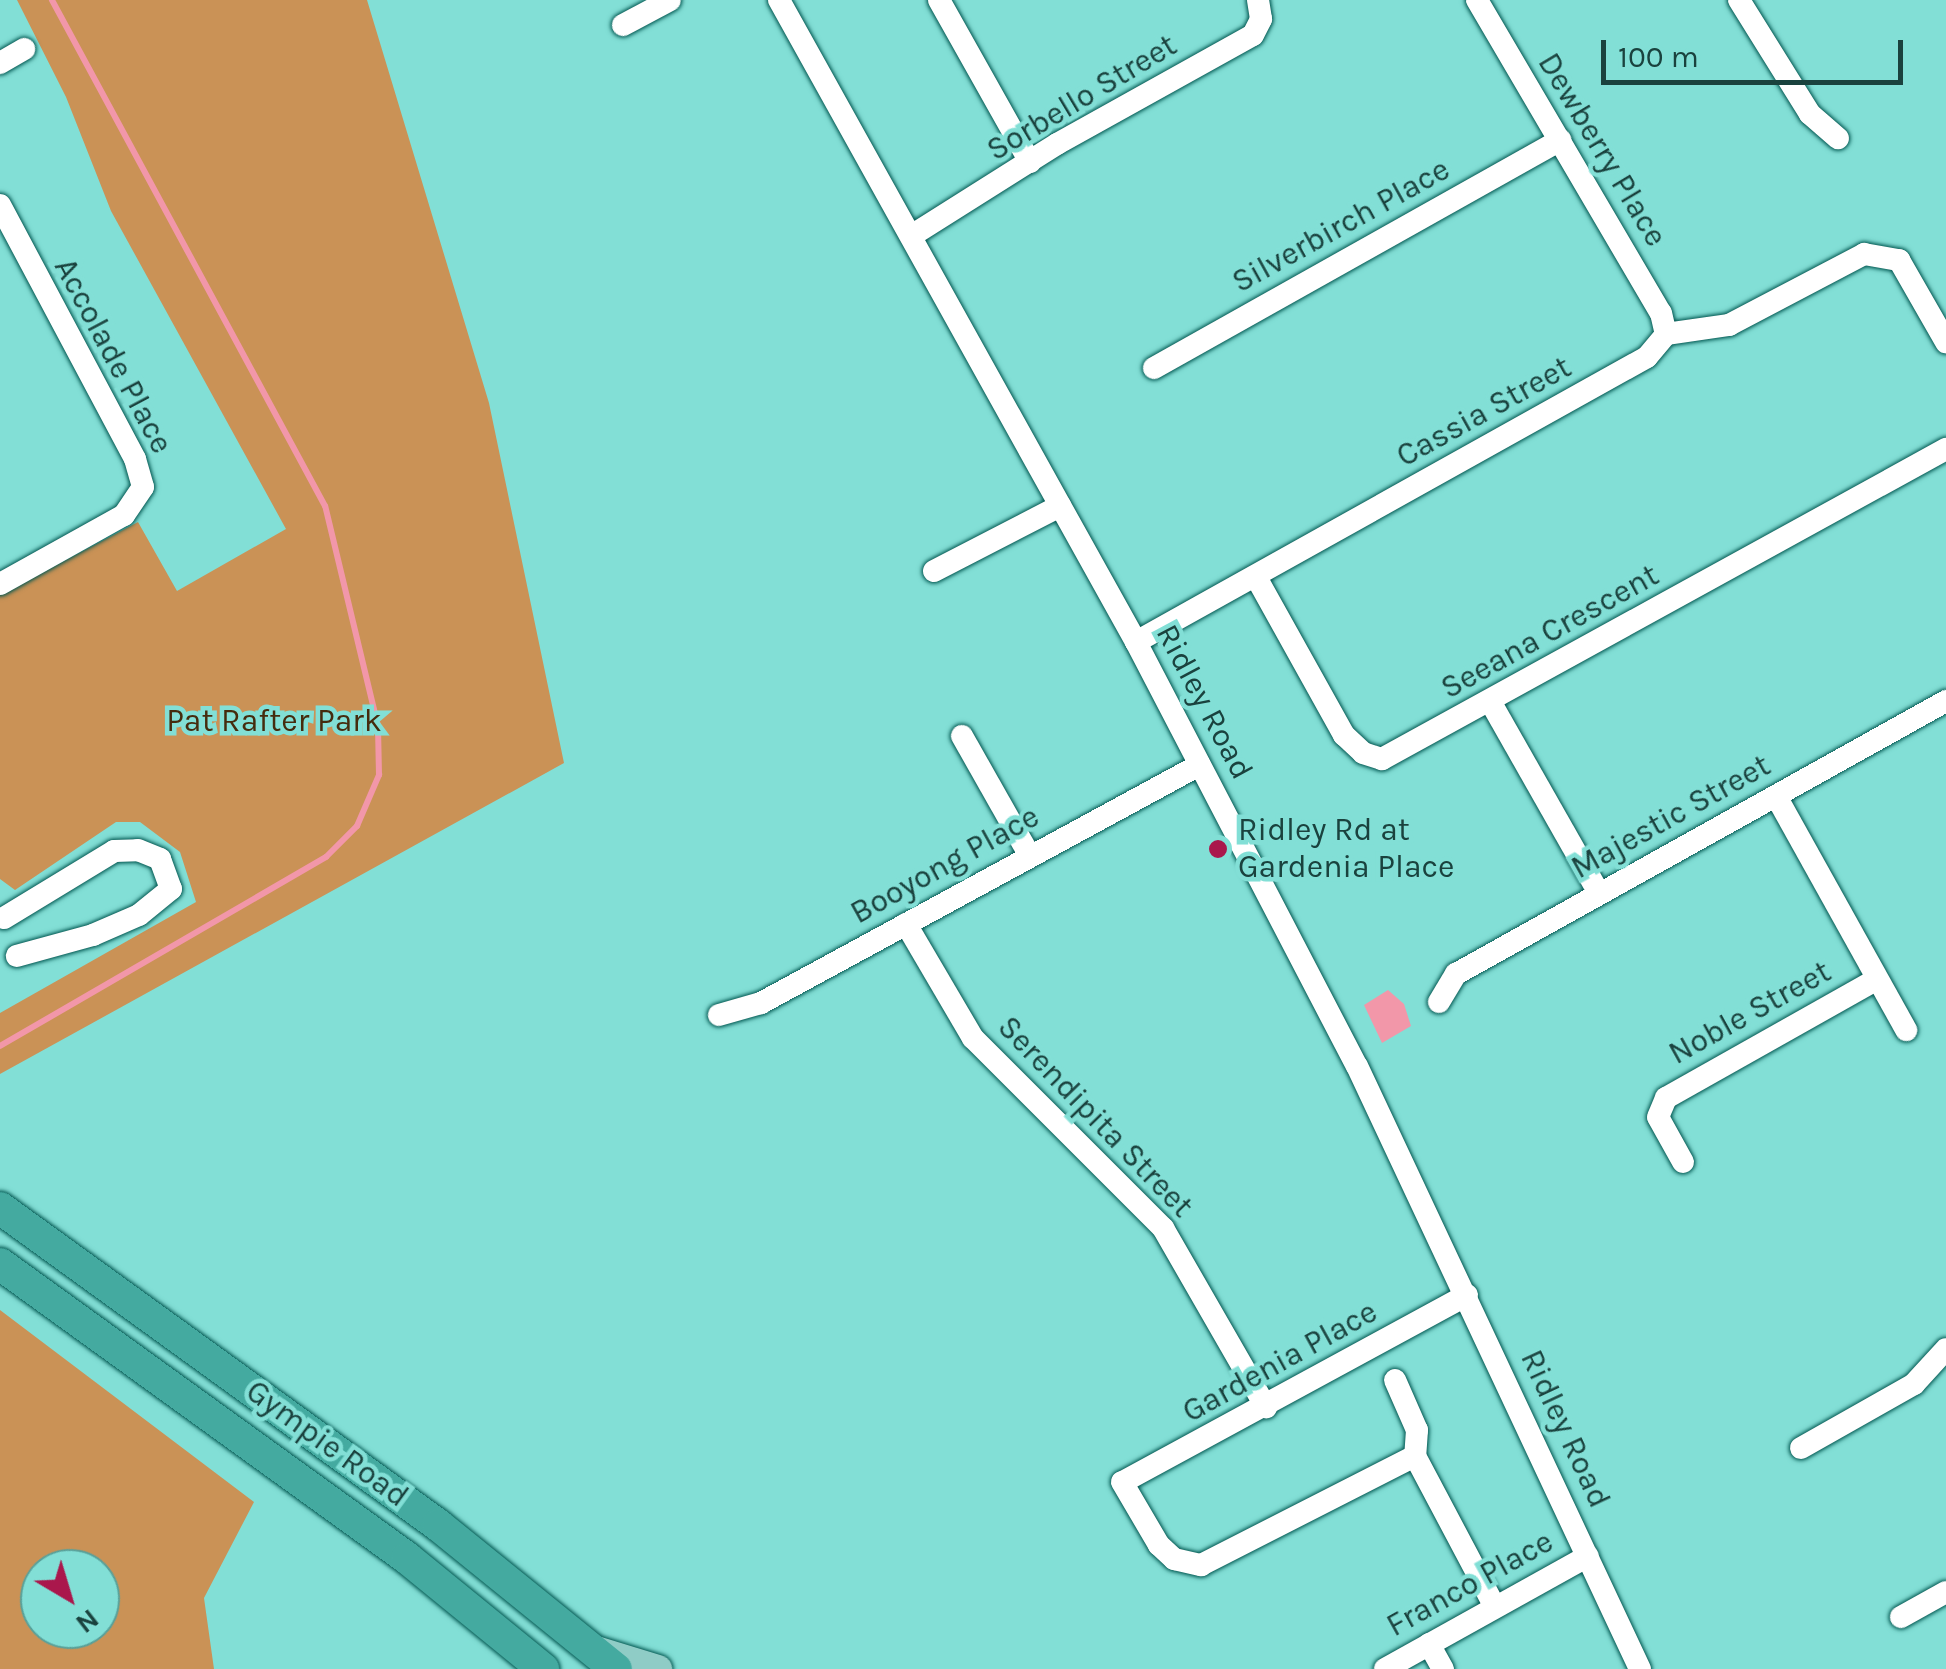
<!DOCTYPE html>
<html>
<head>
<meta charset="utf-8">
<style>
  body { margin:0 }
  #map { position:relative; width:1946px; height:1669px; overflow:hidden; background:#82dfd6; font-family:Karla,sans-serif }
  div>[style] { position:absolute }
  .green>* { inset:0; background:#ca9256 }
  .water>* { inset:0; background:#f297a9 }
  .stream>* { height:6px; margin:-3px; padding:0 3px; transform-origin:3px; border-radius:3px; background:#f297a9 }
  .roads { filter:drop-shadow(0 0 2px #005650) drop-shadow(0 0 2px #005650) }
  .minor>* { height:22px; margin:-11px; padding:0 11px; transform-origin:11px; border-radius:11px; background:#fff }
  .major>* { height:28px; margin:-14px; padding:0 14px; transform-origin:14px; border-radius:14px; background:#8fccc6 }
  .highway>* { height:32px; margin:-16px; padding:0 16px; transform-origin:16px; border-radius:16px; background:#44aaa0 }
  .dots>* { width:28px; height:28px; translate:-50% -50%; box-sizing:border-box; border:5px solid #82dfd6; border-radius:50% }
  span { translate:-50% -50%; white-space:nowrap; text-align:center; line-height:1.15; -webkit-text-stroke:9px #82dfd6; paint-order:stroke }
  .street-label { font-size:32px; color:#1a423e }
  .park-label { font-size:32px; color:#452b0e }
  .poi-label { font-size:32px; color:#1a423e }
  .left { translate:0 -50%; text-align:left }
  .north { position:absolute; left:20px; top:1549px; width:100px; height:100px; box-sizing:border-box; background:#82dfd6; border:2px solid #58a099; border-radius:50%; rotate:142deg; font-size:28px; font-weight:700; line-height:40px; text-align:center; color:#1a423e }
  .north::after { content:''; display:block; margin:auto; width:35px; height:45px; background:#aa174c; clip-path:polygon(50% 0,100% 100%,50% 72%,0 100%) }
  .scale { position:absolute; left:1601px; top:40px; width:302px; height:45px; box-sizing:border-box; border:5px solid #1a423e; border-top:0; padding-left:12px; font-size:30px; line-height:35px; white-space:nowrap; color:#1a423e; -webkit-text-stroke:8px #82dfd6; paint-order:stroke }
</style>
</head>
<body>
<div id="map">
  <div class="green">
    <div style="clip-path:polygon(17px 0,367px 0,489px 403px,564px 763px,0 1074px,0 1013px,196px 902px,180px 852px,140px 822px,116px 822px,15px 890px,0 879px,0 595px,138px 522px,177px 591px,286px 529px,111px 211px,66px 97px)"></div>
    <div style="clip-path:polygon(evenodd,0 1310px,254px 1502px,204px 1598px,214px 1669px,0 1669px,0 1310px,40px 1569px,100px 1569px,100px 1629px,40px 1629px,40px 1569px)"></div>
  </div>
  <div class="water">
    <div style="clip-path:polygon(1388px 990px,1404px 1004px,1411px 1026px,1382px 1043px,1364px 1005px)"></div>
  </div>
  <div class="stream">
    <div style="left:0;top:1046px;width:377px;rotate:-30.1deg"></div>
    <div style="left:326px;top:857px;width:44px;rotate:-45deg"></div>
    <div style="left:357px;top:826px;width:56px;rotate:-66.7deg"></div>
    <div style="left:379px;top:775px;width:49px;rotate:-91.2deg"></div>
    <div style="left:378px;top:726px;width:226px;rotate:-103.5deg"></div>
    <div style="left:325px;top:506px;width:575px;rotate:-118.35deg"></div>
  </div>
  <div class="roads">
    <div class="minor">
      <div style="left:779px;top:0;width:735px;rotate:60.92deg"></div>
      <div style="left:1136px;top:642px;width:478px;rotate:62.5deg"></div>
      <div style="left:1357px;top:1066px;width:666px;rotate:64.86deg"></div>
      <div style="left:939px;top:0;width:186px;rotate:60.7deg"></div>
      <div style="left:1477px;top:0;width:363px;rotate:59.6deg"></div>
      <div style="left:1661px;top:313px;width:22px;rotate:77deg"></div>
      <div style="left:1739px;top:0;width:134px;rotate:58.1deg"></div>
      <div style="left:1810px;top:114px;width:37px;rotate:41deg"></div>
      <div style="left:623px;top:25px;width:53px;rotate:-28deg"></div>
      <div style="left:0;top:63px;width:28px;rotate:-30deg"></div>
      <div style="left:0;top:205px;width:288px;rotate:62deg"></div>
      <div style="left:135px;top:459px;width:29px;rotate:74deg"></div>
      <div style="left:143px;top:487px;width:34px;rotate:124deg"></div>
      <div style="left:124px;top:515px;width:142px;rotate:150.9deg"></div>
      <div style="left:911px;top:236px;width:173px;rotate:-32.2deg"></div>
      <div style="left:1057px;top:144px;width:224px;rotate:-29.1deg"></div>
      <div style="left:1253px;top:35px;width:18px;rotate:-63deg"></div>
      <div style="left:1261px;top:19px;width:19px;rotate:-99deg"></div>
      <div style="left:1154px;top:368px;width:466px;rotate:-29.3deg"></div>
      <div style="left:934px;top:571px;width:142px;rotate:-27.3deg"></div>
      <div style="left:1256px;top:577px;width:181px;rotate:60.9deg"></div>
      <div style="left:1344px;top:735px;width:26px;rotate:43deg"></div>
      <div style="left:1363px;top:753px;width:20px;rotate:18deg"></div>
      <div style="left:1382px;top:759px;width:644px;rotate:-28.8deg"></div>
      <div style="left:1136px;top:642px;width:585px;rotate:-29.15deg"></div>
      <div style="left:1647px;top:357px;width:30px;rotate:-50deg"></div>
      <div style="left:1666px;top:334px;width:64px;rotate:-8.1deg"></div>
      <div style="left:1729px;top:325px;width:153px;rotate:-27.7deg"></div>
      <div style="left:1864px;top:254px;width:36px;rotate:10deg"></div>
      <div style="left:1899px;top:260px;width:95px;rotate:60.2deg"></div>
      <div style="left:1491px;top:703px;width:219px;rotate:60.4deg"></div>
      <div style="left:962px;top:736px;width:138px;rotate:60.5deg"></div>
      <div style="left:1776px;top:796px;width:268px;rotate:60.9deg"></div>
      <div style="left:4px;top:918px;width:129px;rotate:-31.3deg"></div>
      <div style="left:114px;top:851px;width:24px;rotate:-2deg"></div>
      <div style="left:138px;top:850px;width:24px;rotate:22deg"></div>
      <div style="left:160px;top:859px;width:32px;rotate:70deg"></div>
      <div style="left:171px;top:889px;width:41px;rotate:140.9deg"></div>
      <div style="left:139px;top:915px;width:50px;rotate:156.5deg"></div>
      <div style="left:93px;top:935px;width:79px;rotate:164.6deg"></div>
      <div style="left:906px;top:924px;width:132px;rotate:59.6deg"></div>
      <div style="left:973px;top:1038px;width:269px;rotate:45deg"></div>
      <div style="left:1163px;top:1228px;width:207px;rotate:60.1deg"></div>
      <div style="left:1439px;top:1002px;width:33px;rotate:-59deg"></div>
      <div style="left:1456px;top:974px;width:561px;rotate:-29.12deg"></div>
      <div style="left:719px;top:1015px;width:44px;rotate:-15.9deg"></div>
      <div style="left:761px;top:1003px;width:499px;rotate:-28.5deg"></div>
      <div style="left:1683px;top:1162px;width:51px;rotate:-119.1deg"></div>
      <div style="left:1658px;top:1117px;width:21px;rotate:-67deg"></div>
      <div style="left:1666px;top:1098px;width:242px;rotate:-29.4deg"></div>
      <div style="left:1467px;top:1295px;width:392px;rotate:151.5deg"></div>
      <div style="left:1122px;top:1482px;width:73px;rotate:59.6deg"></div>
      <div style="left:1159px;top:1545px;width:21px;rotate:43deg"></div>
      <div style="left:1174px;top:1559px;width:28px;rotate:13deg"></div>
      <div style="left:1201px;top:1565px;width:240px;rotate:-27deg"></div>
      <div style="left:1415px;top:1456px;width:171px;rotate:62.1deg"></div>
      <div style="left:1395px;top:1380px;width:55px;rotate:66.3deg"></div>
      <div style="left:1417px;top:1430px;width:26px;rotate:94deg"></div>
      <div style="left:1801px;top:1448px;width:130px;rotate:-29.5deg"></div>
      <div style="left:1914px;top:1384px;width:47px;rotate:-47.6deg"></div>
      <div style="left:1901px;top:1617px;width:51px;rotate:-29.1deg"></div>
      <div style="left:1429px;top:1644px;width:29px;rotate:61deg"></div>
      <div style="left:1385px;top:1669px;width:232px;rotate:-29.1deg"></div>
    </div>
    <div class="major">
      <div style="left:596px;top:1650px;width:65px;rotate:17deg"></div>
    </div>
    <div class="highway">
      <div style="left:0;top:1208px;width:541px;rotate:35.89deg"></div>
      <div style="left:438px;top:1525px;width:229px;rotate:39deg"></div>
      <div style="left:0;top:1264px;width:502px;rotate:35.84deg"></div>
      <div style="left:407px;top:1558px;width:176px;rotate:39.2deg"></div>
    </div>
  </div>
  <div class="dots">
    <div style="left:1218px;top:849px;background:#aa174c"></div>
  </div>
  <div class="street-label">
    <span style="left:1082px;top:98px;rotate:-31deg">Sorbello Street</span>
    <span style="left:1602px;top:150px;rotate:59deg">Dewberry Place</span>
    <span style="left:1341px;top:226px;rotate:-29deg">Silverbirch Place</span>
    <span style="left:113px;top:356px;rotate:62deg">Accolade Place</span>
    <span style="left:1484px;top:412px;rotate:-29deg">Cassia Street</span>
    <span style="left:1550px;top:632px;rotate:-29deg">Seeana Crescent</span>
    <span style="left:1204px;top:702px;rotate:62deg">Ridley Road</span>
    <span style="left:1671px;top:817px;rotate:-29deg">Majestic Street</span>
    <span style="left:945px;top:865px;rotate:-29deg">Booyong Place</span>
    <span style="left:1750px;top:1013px;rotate:-29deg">Noble Street</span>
    <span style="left:1095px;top:1117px;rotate:46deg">Serendipita Street</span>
    <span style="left:1280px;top:1362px;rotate:-29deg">Gardenia Place</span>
    <span style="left:1565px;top:1429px;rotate:65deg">Ridley Road</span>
    <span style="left:327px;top:1444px;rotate:36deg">Gympie Road</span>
    <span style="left:1470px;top:1584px;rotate:-29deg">Franco Place</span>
  </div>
  <div class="park-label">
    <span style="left:274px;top:721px">Pat Rafter Park</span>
  </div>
  <div class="poi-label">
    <span class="left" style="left:1238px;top:849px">Ridley Rd at<br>Gardenia Place</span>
  </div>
  <div class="north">N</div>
  <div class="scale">100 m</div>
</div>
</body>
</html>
